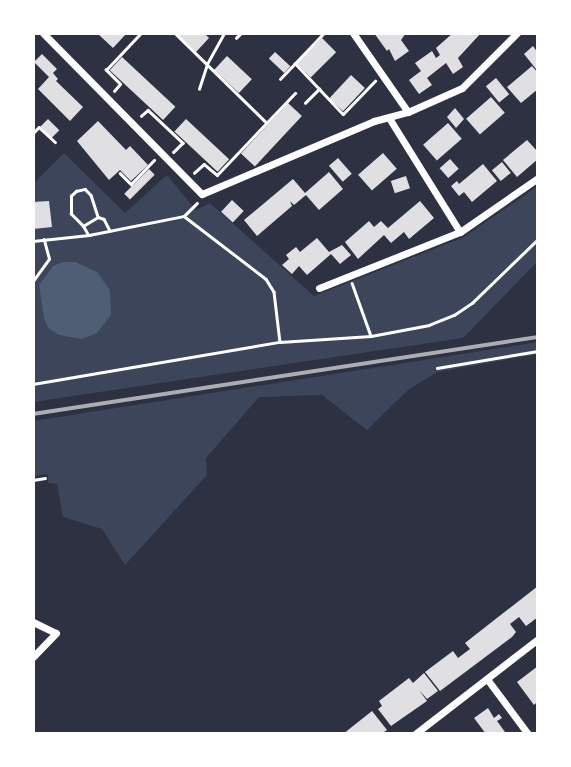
<!DOCTYPE html>
<html>
<head>
<meta charset="utf-8">
<style>
  body { margin:0 }
  #map { position:relative; width:571px; height:767px; overflow:hidden; background:#2d3142; font-family:"Alegreya Sans",sans-serif }
  div>[style] { position:absolute }
  .green>* { inset:0; background:#3c4559 }
  .water>* { inset:0; background:#4f5d75 }
  .building>* { inset:0; background:#e0e0e3; transform-origin:0 0 }
  .path>* { height:2.5px; margin:-1.25px; padding:0 1.25px; transform-origin:1.25px; border-radius:1.25px; background:#fff }
  .minor>* { height:7px; margin:-3.5px; padding:0 3.5px; transform-origin:3.5px; border-radius:3.5px; background:#fff }
  .rail>* { height:3.5px; margin:-1.75px; padding:0 1.75px; transform-origin:1.75px; border-radius:1.75px; background:#abadb3 }
  span { translate:-50% -50%; white-space:nowrap; text-align:center; line-height:1.15; -webkit-text-stroke:7px #fff; paint-order:stroke }
  .frame { position:absolute; inset:0; border:35px solid #fff; pointer-events:none }
</style>
</head>
<body>
<div id="map">
  <div class="green">
    <div style="clip-path:polygon(64px 153px,125px 213px,167px 175px,196px 210px,210px 203px,314px 296px,464px 237px,538px 186px,538px 261px,463px 338px,33px 402px,33px 184px)"></div>
    <div style="clip-path:polygon(538px 342px,538px 354px,437px 372px,408px 390px,367px 430px,322px 395px,259px 397px,206px 458px,207px 475px,125px 565px,102px 529px,63px 517px,57px 484px,48px 483px,48px 474px,33px 476px,33px 421px)"></div>
  </div>
  <div class="water">
    <div style="clip-path:polygon(63px 262px,75px 262px,97px 272px,110px 290px,111px 315px,97px 333px,82px 339px,59px 335px,48px 328px,44px 318px,39px 285px,53px 266px)"></div>
  </div>
  <div class="building">
    <div style="clip-path:polygon(97px 33px,127px 33px,113px 48px)"></div>
    <div style="clip-path:polygon(176px 33px,204px 33px,209px 38px,196px 52px)"></div>
    <div style="clip-path:polygon(374px 33px,406px 33px,401px 40px,409px 51px,395px 61px,389px 49px,387px 51px)"></div>
    <div style="clip-path:polygon(453px 33px,481px 33px,458px 58px,463px 67px,453px 74px,446px 63px,427px 78px,432px 85px,419px 94px,409px 80px,421px 71px,415px 63px,432px 51px,436px 58px,440px 55px,436px 48px)"></div>
    <div style="left:322px;top:38px;width:20px;height:36px;rotate:45deg"></div>
    <div style="clip-path:polygon(533px 46px,538px 53px,536px 69px,524px 54px)"></div>
    <div style="left:275px;top:52px;width:21px;height:9px;rotate:43deg"></div>
    <div style="clip-path:polygon(42px 54px,57px 69px,53px 73px,58px 79px,56px 81px,83px 107px,70px 121px,38px 89px,49px 77px,34px 62px)"></div>
    <div style="left:227px;top:56px;width:34px;height:19px;rotate:43deg"></div>
    <div style="left:122px;top:57px;width:73px;height:18px;rotate:43deg"></div>
    <div style="clip-path:polygon(532px 66px,538px 73px,538px 89px,521px 103px,507px 87px)"></div>
    <div style="left:351px;top:75px;width:19px;height:32px;rotate:43deg"></div>
    <div style="left:496px;top:78px;width:21px;height:13px;rotate:51deg"></div>
    <div style="left:491px;top:97px;width:21px;height:33px;rotate:49deg"></div>
    <div style="left:288px;top:103px;width:19px;height:69px;rotate:43deg"></div>
    <div style="clip-path:polygon(455px 108px,464px 119px,456px 128px,447px 117px)"></div>
    <div style="left:48px;top:119px;width:16px;height:11px;rotate:45deg"></div>
    <div style="left:186px;top:119px;width:59px;height:17px;rotate:43deg"></div>
    <div style="clip-path:polygon(98px 121px,126px 150px,130px 146px,148px 165px,131px 181px,120px 170px,109px 180px,77px 141px)"></div>
    <div style="left:448px;top:123px;width:21px;height:33px;rotate:49deg"></div>
    <div style="clip-path:polygon(527px 140px,538px 152px,538px 159px,517px 177px,503px 160px)"></div>
    <div style="left:383px;top:153px;width:21px;height:33px;rotate:49deg"></div>
    <div style="left:338px;top:158px;width:21px;height:12px;rotate:49deg"></div>
    <div style="left:450px;top:159px;width:13px;height:14px;rotate:48deg"></div>
    <div style="left:502px;top:162px;width:14px;height:13px;rotate:51deg"></div>
    <div style="clip-path:polygon(483px 164px,497px 181px,472px 202px,464px 192px,459px 196px,451px 186px,457px 181px,459px 184px)"></div>
    <div style="left:149px;top:169px;width:8px;height:35px;rotate:45deg"></div>
    <div style="clip-path:polygon(329px 172px,343px 189px,319px 210px,306px 195px,294px 205px,290px 201px,292px 206px,257px 236px,244px 220px,293px 179px,305px 193px)"></div>
    <div style="left:406px;top:176px;width:13px;height:16px;rotate:72deg"></div>
    <div style="left:232px;top:200px;width:16px;height:16px;rotate:43deg"></div>
    <div style="clip-path:polygon(49px 201px,52px 227px,33px 229px,33px 202px)"></div>
    <div style="clip-path:polygon(420px 201px,434px 218px,409px 239px,404px 232px,391px 243px,384px 235px,358px 259px,345px 242px,369px 221px,374px 227px,381px 221px,388px 228px)"></div>
    <div style="clip-path:polygon(317px 238px,329px 252px,342px 245px,351px 255px,340px 264px,331px 254px,307px 275px,299px 266px,292px 274px,282px 265px,289px 259px,286px 255px,296px 247px,300px 252px)"></div>
    <div style="clip-path:polygon(538px 586px,538px 617px,526px 626px,519px 617px,510px 624px,516px 632px,512px 637px,440px 691px,425px 672px,453px 651px,458px 658px,470px 649px,465px 643px)"></div>
    <div style="clip-path:polygon(538px 666px,538px 701px,534px 705px,517px 682px)"></div>
    <div style="clip-path:polygon(424px 673px,438px 691px,427px 699px,419px 690px,427px 701px,391px 726px,378px 709px,382px 706px,379px 701px,409px 678px,413px 683px)"></div>
    <div style="clip-path:polygon(488px 708px,494px 718px,499px 714px,502px 718px,497px 721px,505px 732px,502px 734px,486px 734px,474px 718px)"></div>
    <div style="clip-path:polygon(372px 711px,387px 730px,381px 734px,343px 734px)"></div>
  </div>
  <div class="path">
    <div style="left:175px;top:33px;width:127px;rotate:44.4deg"></div>
    <div style="left:236px;top:38px;width:7px;rotate:-45deg"></div>
    <div style="left:295px;top:63px;width:70px;rotate:46.7deg"></div>
    <div style="left:343px;top:114px;width:46px;rotate:-45.9deg"></div>
    <div style="left:280px;top:79px;width:64px;rotate:-46.3deg"></div>
    <div style="left:199px;top:89px;width:26px;rotate:-72deg"></div>
    <div style="left:207px;top:64px;width:35px;rotate:-61deg"></div>
    <div style="left:114px;top:91px;width:9px;rotate:-49deg"></div>
    <div style="left:120px;top:84px;width:20px;rotate:-135deg"></div>
    <div style="left:106px;top:70px;width:51px;rotate:-46.6deg"></div>
    <div style="left:305px;top:103px;width:20px;rotate:-45deg"></div>
    <div style="left:141px;top:116px;width:9px;rotate:-41deg"></div>
    <div style="left:148px;top:110px;width:48px;rotate:43.3deg"></div>
    <div style="left:183px;top:143px;width:13px;rotate:135deg"></div>
    <div style="left:33px;top:133px;width:8px;rotate:-45deg"></div>
    <div style="left:39px;top:127px;width:22px;rotate:43deg"></div>
    <div style="left:120px;top:173px;width:16px;rotate:45deg"></div>
    <div style="left:131px;top:184px;width:33px;rotate:-46deg"></div>
    <div style="left:194px;top:173px;width:13px;rotate:-42deg"></div>
    <div style="left:204px;top:164px;width:17px;rotate:40deg"></div>
    <div style="left:217px;top:175px;width:113px;rotate:-46.4deg"></div>
    <div style="left:184px;top:216px;width:103px;rotate:37.5deg"></div>
    <div style="left:266px;top:279px;width:15px;rotate:58deg"></div>
    <div style="left:274px;top:292px;width:50px;rotate:83.2deg"></div>
    <div style="left:83px;top:226px;width:17px;rotate:-135deg"></div>
    <div style="left:71px;top:214px;width:18px;rotate:-90deg"></div>
    <div style="left:71px;top:196px;width:7px;rotate:-45deg"></div>
    <div style="left:76px;top:191px;width:9px;rotate:-13deg"></div>
    <div style="left:85px;top:189px;width:8px;rotate:45deg"></div>
    <div style="left:91px;top:195px;width:23px;rotate:72deg"></div>
    <div style="left:88px;top:235px;width:10px;rotate:-119deg"></div>
    <div style="left:83px;top:226px;width:17px;rotate:-31deg"></div>
    <div style="left:98px;top:217px;width:6px;rotate:18deg"></div>
    <div style="left:104px;top:219px;width:13px;rotate:63deg"></div>
    <div style="left:33px;top:241px;width:56px;rotate:-6.1deg"></div>
    <div style="left:89px;top:235px;width:97px;rotate:-11.3deg"></div>
    <div style="left:184px;top:216px;width:18px;rotate:-45deg"></div>
    <div style="left:33px;top:281px;width:27px;rotate:-54deg"></div>
    <div style="left:49px;top:259px;width:20px;rotate:-105deg"></div>
    <div style="left:352px;top:283px;width:56px;rotate:70.3deg"></div>
    <div style="left:33px;top:300px;width:7px;rotate:90deg"></div>
    <div style="left:437px;top:368px;width:102px;rotate:-9.6deg"></div>
    <div style="left:33px;top:384px;width:251px;rotate:-9.7deg"></div>
    <div style="left:280px;top:342px;width:91px;rotate:-3.8deg"></div>
    <div style="left:371px;top:336px;width:59px;rotate:-10.7deg"></div>
    <div style="left:429px;top:325px;width:27px;rotate:-22deg"></div>
    <div style="left:454px;top:315px;width:22px;rotate:-34deg"></div>
    <div style="left:472px;top:303px;width:92px;rotate:-44.1deg"></div>
    <div style="left:33px;top:480px;width:12px;rotate:-9deg"></div>
  </div>
  <div class="minor">
    <div style="left:43px;top:33px;width:226px;rotate:45.4deg"></div>
    <div style="left:202px;top:194px;width:187px;rotate:-23deg"></div>
    <div style="left:374px;top:121px;width:35px;rotate:-15deg"></div>
    <div style="left:408px;top:112px;width:59px;rotate:-24deg"></div>
    <div style="left:462px;top:88px;width:78px;rotate:-45deg"></div>
    <div style="left:353px;top:33px;width:96px;rotate:55.2deg"></div>
    <div style="left:389px;top:118px;width:134px;rotate:58.1deg"></div>
    <div style="left:319px;top:288px;width:152px;rotate:-21.7deg"></div>
    <div style="left:460px;top:232px;width:95px;rotate:-34.7deg"></div>
    <div style="left:33px;top:622px;width:25px;rotate:26deg"></div>
    <div style="left:56px;top:633px;width:33px;rotate:134deg"></div>
    <div style="left:487px;top:679px;width:69px;rotate:53.3deg"></div>
    <div style="left:415px;top:734px;width:155px;rotate:-37.7deg"></div>
  </div>
  <div class="rail">
    <div style="left:33px;top:414px;width:511px;rotate:-8.67deg"></div>
  </div>
  <div class="frame"></div>
</div>
</body>
</html>
